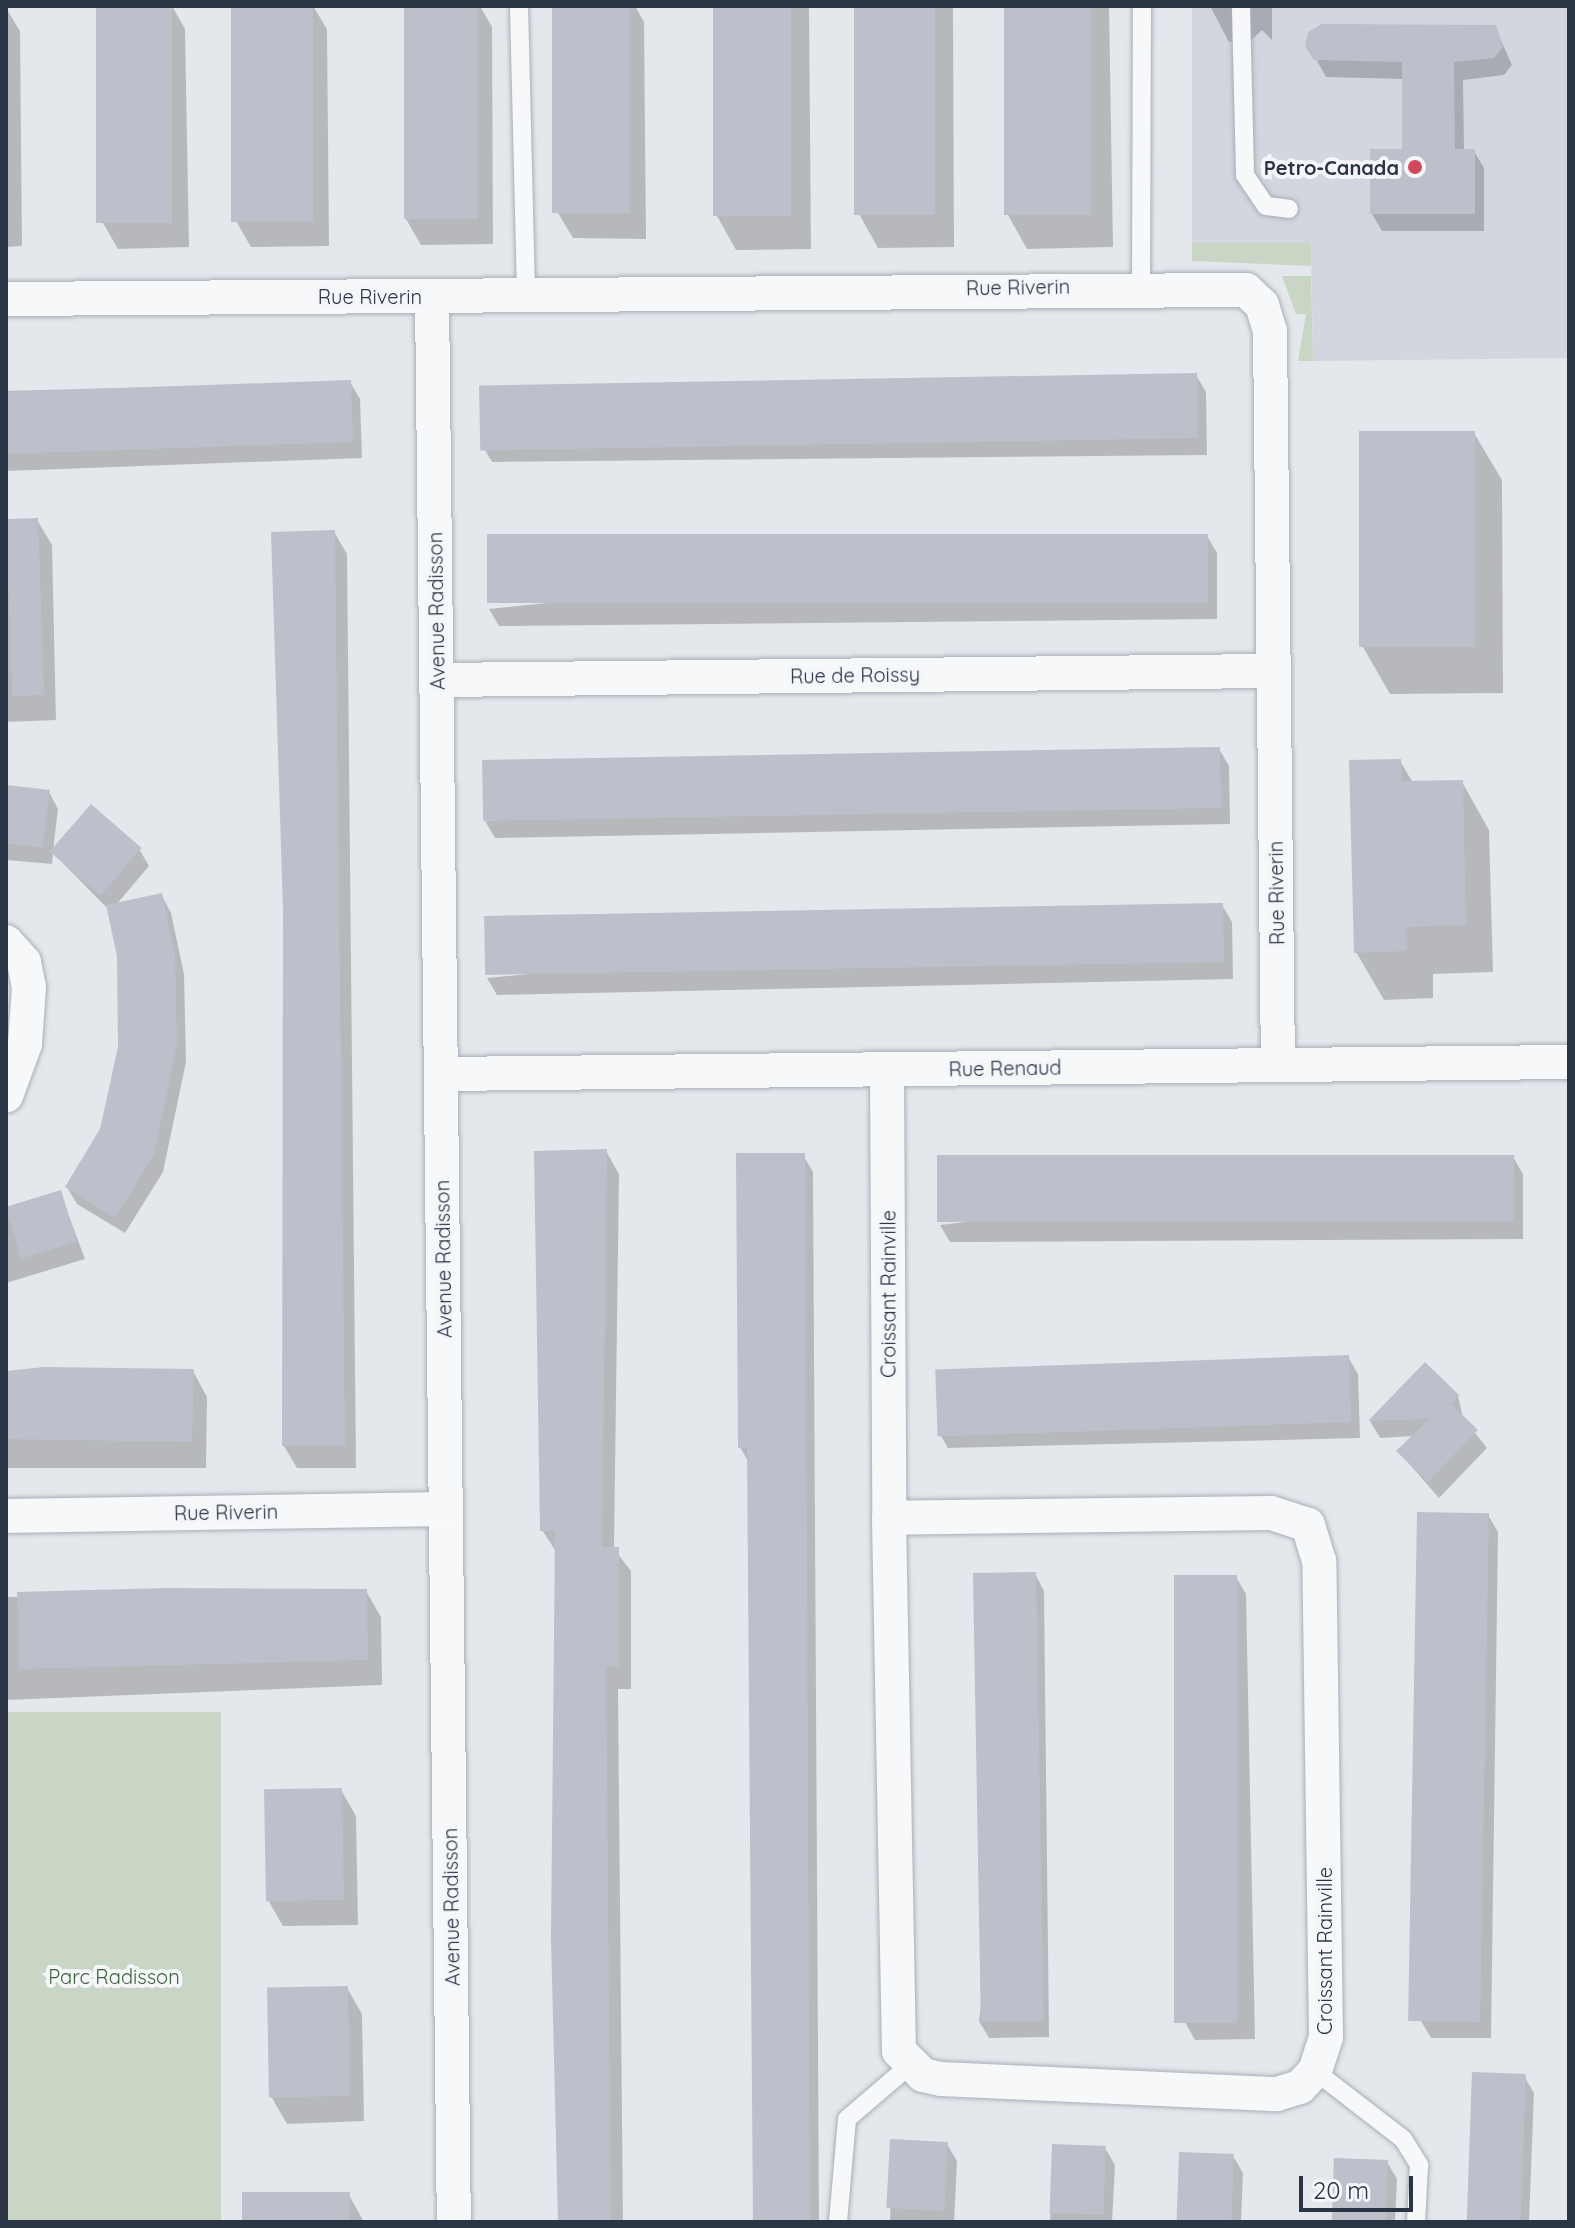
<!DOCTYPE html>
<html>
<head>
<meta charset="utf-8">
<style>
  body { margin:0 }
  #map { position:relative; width:1575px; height:2228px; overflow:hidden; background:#e4e7ec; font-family:Quicksand,sans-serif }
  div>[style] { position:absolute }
  .built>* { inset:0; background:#d2d6de }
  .green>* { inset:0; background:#c9d6c5; transform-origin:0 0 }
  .shadow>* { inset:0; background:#0003 }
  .building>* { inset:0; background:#bbc0ca; transform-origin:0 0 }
  .roads { filter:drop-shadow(0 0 2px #a9aeb7) drop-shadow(0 0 2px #a9aeb7) }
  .lane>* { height:18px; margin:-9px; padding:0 9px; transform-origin:9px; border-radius:9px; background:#f7f8fa }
  .street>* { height:34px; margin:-17px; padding:0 17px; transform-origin:17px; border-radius:17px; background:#f7f8fa }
  .dots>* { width:22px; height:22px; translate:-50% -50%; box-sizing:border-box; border:4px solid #f4f6f9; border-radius:50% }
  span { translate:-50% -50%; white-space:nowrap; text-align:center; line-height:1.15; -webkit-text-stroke:8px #f4f6f9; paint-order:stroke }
  .poi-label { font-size:20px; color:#2b3445; font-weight:700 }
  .right { translate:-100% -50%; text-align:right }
  .street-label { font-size:20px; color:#2b3445 }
  .park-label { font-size:20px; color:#3f6138 }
  .frame { position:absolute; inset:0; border:8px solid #2b3445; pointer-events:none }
  .scale { position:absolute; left:1299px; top:2176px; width:114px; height:36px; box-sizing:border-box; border:4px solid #2b3445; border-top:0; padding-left:10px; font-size:24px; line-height:28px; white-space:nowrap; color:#2b3445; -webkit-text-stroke:6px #f4f6f9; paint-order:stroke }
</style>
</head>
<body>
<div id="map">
  <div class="built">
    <div style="clip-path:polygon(1192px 6px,1569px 6px,1569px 358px,1313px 361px,1311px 243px,1192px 243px)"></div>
  </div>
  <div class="green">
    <div style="clip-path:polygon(1192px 243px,1311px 243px,1311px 266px,1192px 261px)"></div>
    <div style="clip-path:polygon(1282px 276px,1311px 276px,1313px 361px,1298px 361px,1306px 314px,1296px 314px)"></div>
    <div style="left:221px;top:1712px;width:510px;height:215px;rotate:90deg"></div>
  </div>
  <div class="shadow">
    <div style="clip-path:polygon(98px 6px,172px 6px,185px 29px,189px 247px,118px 249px,103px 223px)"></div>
    <div style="clip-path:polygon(233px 6px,313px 6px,327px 29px,329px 246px,251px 247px,236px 221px)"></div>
    <div style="clip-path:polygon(406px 6px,480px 6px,492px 27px,493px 244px,421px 245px,406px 219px)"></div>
    <div style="clip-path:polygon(555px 6px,635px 6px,644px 22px,646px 239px,573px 238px,558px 213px)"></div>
    <div style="clip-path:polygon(715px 6px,809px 6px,811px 249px,736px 250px,717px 216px)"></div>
    <div style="clip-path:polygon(856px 6px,953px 6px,954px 247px,878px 248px,859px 214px)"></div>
    <div style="clip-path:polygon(1006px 6px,1109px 6px,1113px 247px,1027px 249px,1008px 215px)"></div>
    <div style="clip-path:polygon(1210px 6px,1272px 6px,1272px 40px,1262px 30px,1249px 42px,1229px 42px)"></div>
    <div style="clip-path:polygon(6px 8px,20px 31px,22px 246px,6px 247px)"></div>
    <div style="clip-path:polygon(1495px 27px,1512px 65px,1504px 75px,1463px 80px,1464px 151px,1474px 151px,1484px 168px,1484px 231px,1382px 231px,1372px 214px,1404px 151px,1404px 79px,1326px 77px,1316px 59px)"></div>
    <div style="clip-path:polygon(1196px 375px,1206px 392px,1207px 455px,492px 462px,482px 445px)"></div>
    <div style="clip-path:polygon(350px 382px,360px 399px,362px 458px,6px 471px,6px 391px)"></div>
    <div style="clip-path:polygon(1474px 433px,1502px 480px,1503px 693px,1390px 694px,1363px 647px)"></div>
    <div style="clip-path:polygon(37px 520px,52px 545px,56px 720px,6px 722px,6px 521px)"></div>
    <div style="clip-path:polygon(334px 532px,347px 554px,356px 1468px,297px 1468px,284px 1446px)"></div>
    <div style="clip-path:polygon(1207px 536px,1217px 553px,1217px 619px,499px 626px,489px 609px)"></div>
    <div style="clip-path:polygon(1219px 749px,1229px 766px,1230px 824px,495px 838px,485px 821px)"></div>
    <div style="clip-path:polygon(1400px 761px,1413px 783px,1462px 782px,1489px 830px,1493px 972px,1433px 974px,1433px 998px,1384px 1000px,1356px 952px)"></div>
    <div style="clip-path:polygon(6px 786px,49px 792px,58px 809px,53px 851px,139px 849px,149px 866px,116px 905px,162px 896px,171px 913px,184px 974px,186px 1062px,163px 1172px,125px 1233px,77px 1204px,67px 1187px,101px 1130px,120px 1047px,119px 956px,110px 911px,53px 853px,52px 864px,6px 860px)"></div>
    <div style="clip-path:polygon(1222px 905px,1232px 922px,1233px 979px,497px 995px,487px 978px)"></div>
    <div style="clip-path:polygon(606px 1151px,619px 1174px,614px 1549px,631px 1571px,631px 1689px,618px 1689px,623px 2222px,559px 2222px,557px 1553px,542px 1530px)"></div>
    <div style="clip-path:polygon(803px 1155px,813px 1172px,819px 2222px,756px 2222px,749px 1463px,740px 1447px)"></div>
    <div style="clip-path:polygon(1513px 1157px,1523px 1174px,1523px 1239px,950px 1242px,940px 1225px)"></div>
    <div style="clip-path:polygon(60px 1192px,85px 1259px,6px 1283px,6px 1209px)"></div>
    <div style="clip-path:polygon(1348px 1357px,1358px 1374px,1360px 1438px,948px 1448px,938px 1431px)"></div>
    <div style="clip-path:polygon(1425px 1364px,1458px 1396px,1463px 1418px,1487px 1448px,1439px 1498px,1399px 1452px,1414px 1436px,1380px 1438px,1370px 1421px)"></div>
    <div style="clip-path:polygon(193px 1371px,207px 1397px,206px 1468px,6px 1468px,6px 1373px)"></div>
    <div style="clip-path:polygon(1488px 1515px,1498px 1532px,1491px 2038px,1431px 2038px,1421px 2021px)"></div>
    <div style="clip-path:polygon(1035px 1574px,1044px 1591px,1049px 2037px,989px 2038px,979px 2021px)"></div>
    <div style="clip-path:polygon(1236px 1577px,1246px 1594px,1255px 2039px,1195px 2040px,1185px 2022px)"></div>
    <div style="clip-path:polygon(366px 1591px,381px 1617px,382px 1685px,6px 1700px,6px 1597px)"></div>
    <div style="clip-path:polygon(341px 1790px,356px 1816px,358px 1925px,283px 1926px,268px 1900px)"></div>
    <div style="clip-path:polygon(347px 1988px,362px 2014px,364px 2121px,287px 2124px,272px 2098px)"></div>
    <div style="clip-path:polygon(1524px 2076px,1534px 2093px,1529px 2222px,1467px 2222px)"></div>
    <div style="clip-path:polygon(892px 2141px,947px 2144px,957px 2161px,954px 2222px,890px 2222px)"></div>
    <div style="clip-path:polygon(1054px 2146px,1105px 2148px,1115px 2165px,1112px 2222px,1050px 2222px)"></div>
    <div style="clip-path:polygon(1181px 2154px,1233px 2156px,1243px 2173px,1241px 2222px,1179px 2222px)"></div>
    <div style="clip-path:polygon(1387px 2162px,1397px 2179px,1395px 2222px,1333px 2222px)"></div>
    <div style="clip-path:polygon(349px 2195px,364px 2222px,275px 2222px)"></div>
  </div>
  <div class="building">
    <div style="left:96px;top:6px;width:76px;height:217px"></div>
    <div style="left:231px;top:6px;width:82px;height:216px"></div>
    <div style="left:404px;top:6px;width:74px;height:213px"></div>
    <div style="left:552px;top:6px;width:78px;height:207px"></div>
    <div style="left:713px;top:6px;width:78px;height:210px"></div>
    <div style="left:854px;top:6px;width:81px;height:209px"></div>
    <div style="left:1004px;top:6px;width:87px;height:209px"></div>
    <div style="clip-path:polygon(1496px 25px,1503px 47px,1494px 58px,1454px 62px,1455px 149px,1475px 149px,1475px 214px,1370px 214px,1370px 149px,1402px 149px,1402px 62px,1314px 60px,1305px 46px,1308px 32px,1322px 24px)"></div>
    <div style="left:1197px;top:373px;width:65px;height:718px;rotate:89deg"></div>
    <div style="left:351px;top:380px;width:62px;height:345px;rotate:88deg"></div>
    <div style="left:1359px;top:431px;width:116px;height:216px"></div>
    <div style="left:38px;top:518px;width:177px;height:32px;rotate:88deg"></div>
    <div style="clip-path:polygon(335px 530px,345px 1446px,282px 1446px,283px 910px,271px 532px)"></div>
    <div style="left:1208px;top:534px;width:69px;height:721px;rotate:90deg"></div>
    <div style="left:1220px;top:747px;width:61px;height:738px;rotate:89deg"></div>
    <div style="clip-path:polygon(1401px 759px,1402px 781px,1463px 780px,1466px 925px,1406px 927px,1407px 951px,1354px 953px,1349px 760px)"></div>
    <div style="clip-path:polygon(6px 785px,50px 790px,43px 848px,6px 843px)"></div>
    <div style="left:91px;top:804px;width:67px;height:63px;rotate:41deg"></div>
    <div style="clip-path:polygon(162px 893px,175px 955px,177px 1044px,154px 1154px,115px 1218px,65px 1187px,100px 1129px,118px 1047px,117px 956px,106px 905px)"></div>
    <div style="left:1223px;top:903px;width:59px;height:739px;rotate:89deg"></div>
    <div style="clip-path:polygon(607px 1149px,602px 1547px,619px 1547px,619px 1666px,606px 1666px,611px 2222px,558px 2222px,551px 1937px,555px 1531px,540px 1531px,534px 1151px)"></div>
    <div style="clip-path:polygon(736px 1153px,805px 1153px,810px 2222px,753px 2222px,747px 1448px,738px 1448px)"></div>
    <div style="left:1514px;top:1155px;width:67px;height:577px;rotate:90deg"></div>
    <div style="left:61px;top:1190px;width:54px;height:58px;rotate:73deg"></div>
    <div style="left:1349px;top:1355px;width:67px;height:414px;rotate:88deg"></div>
    <div style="clip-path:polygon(1425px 1362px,1459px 1395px,1451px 1404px,1478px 1430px,1428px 1482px,1396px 1451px,1429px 1419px,1368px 1421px)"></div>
    <div style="clip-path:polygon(44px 1367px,194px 1369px,192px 1442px,6px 1439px,6px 1371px)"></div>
    <div style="left:1417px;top:1512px;width:72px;height:509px;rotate:1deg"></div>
    <div style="left:1036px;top:1572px;width:449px;height:63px;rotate:89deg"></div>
    <div style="left:1174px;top:1575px;width:63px;height:448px"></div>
    <div style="clip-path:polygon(166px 1588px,367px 1589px,368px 1660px,19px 1669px,17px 1592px)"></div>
    <div style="left:342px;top:1788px;width:112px;height:78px;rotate:89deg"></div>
    <div style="left:348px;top:1986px;width:110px;height:81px;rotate:89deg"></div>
    <div style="left:1472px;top:2072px;width:54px;height:150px;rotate:2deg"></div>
    <div style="left:890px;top:2139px;width:58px;height:69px;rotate:3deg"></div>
    <div style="left:1052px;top:2144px;width:54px;height:69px;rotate:2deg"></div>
    <div style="left:1179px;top:2152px;width:55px;height:69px;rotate:2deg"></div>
    <div style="left:1334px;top:2158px;width:54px;height:64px;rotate:2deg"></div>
    <div style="left:350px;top:2192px;width:30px;height:108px;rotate:90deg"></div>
  </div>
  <div class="roads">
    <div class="lane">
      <div style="left:519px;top:6px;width:288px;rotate:88.6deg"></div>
      <div style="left:1241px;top:9px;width:166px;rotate:88.6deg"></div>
      <div style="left:1245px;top:175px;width:37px;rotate:56deg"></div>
      <div style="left:1266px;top:206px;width:23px;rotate:7deg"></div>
      <div style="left:1141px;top:285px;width:279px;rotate:-89.8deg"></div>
      <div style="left:1315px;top:2071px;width:111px;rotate:37.7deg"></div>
      <div style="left:1403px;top:2139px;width:31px;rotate:58deg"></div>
      <div style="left:1419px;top:2165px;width:57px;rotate:93deg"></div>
      <div style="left:838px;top:2222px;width:103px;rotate:-85deg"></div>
      <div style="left:847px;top:2119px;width:83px;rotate:-40.6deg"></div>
    </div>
    <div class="street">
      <div style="left:432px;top:296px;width:1926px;rotate:89.35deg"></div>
      <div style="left:6px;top:299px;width:1240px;rotate:-0.42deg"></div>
      <div style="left:1246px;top:290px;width:22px;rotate:43deg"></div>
      <div style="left:1262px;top:305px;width:27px;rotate:73deg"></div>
      <div style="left:1270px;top:331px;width:734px;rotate:89.38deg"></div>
      <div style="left:437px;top:680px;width:836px;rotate:-0.62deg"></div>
      <div style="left:6px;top:942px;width:27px;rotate:48deg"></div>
      <div style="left:24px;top:962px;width:25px;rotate:79deg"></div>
      <div style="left:29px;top:987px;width:57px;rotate:94deg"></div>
      <div style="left:25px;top:1044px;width:55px;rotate:110.1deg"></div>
      <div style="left:887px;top:1069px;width:449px;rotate:89.7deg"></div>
      <div style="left:889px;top:1518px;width:533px;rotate:88.93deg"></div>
      <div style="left:899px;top:2051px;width:34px;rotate:45deg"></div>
      <div style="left:923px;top:2075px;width:18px;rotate:13deg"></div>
      <div style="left:941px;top:2079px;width:336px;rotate:2.6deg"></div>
      <div style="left:1277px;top:2094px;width:24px;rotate:-17deg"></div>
      <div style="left:1300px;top:2087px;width:22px;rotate:-47deg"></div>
      <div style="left:1315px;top:2071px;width:36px;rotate:-72deg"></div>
      <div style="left:1326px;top:2037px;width:476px;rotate:-90.8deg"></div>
      <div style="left:1319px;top:1561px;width:38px;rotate:-107deg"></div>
      <div style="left:1308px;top:1525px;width:39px;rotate:-162deg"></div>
      <div style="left:1271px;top:1513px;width:382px;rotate:179.3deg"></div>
      <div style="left:441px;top:1074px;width:1128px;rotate:-0.61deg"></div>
      <div style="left:6px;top:1516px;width:440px;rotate:-0.9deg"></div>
    </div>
  </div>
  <div class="dots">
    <div style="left:1415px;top:167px;background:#d1495b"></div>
  </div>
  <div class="poi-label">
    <span class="right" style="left:1399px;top:167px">Petro-Canada</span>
  </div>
  <div class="street-label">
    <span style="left:1018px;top:287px;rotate:-1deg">Rue Riverin</span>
    <span style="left:370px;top:296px">Rue Riverin</span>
    <span style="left:436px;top:611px;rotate:-91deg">Avenue Radisson</span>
    <span style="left:855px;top:675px;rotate:-1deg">Rue de Roissy</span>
    <span style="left:1276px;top:893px;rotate:-91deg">Rue Riverin</span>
    <span style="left:1005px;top:1068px;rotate:-1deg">Rue Renaud</span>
    <span style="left:443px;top:1259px;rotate:-91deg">Avenue Radisson</span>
    <span style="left:888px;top:1294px;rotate:-90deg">Croissant Rainville</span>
    <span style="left:226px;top:1512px;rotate:-1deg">Rue Riverin</span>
    <span style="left:451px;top:1907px;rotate:-91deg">Avenue Radisson</span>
    <span style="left:1324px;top:1951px;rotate:-90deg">Croissant Rainville</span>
  </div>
  <div class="park-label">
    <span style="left:114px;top:1976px">Parc Radisson</span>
  </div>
  <div class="frame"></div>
  <div class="scale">20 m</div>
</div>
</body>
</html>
